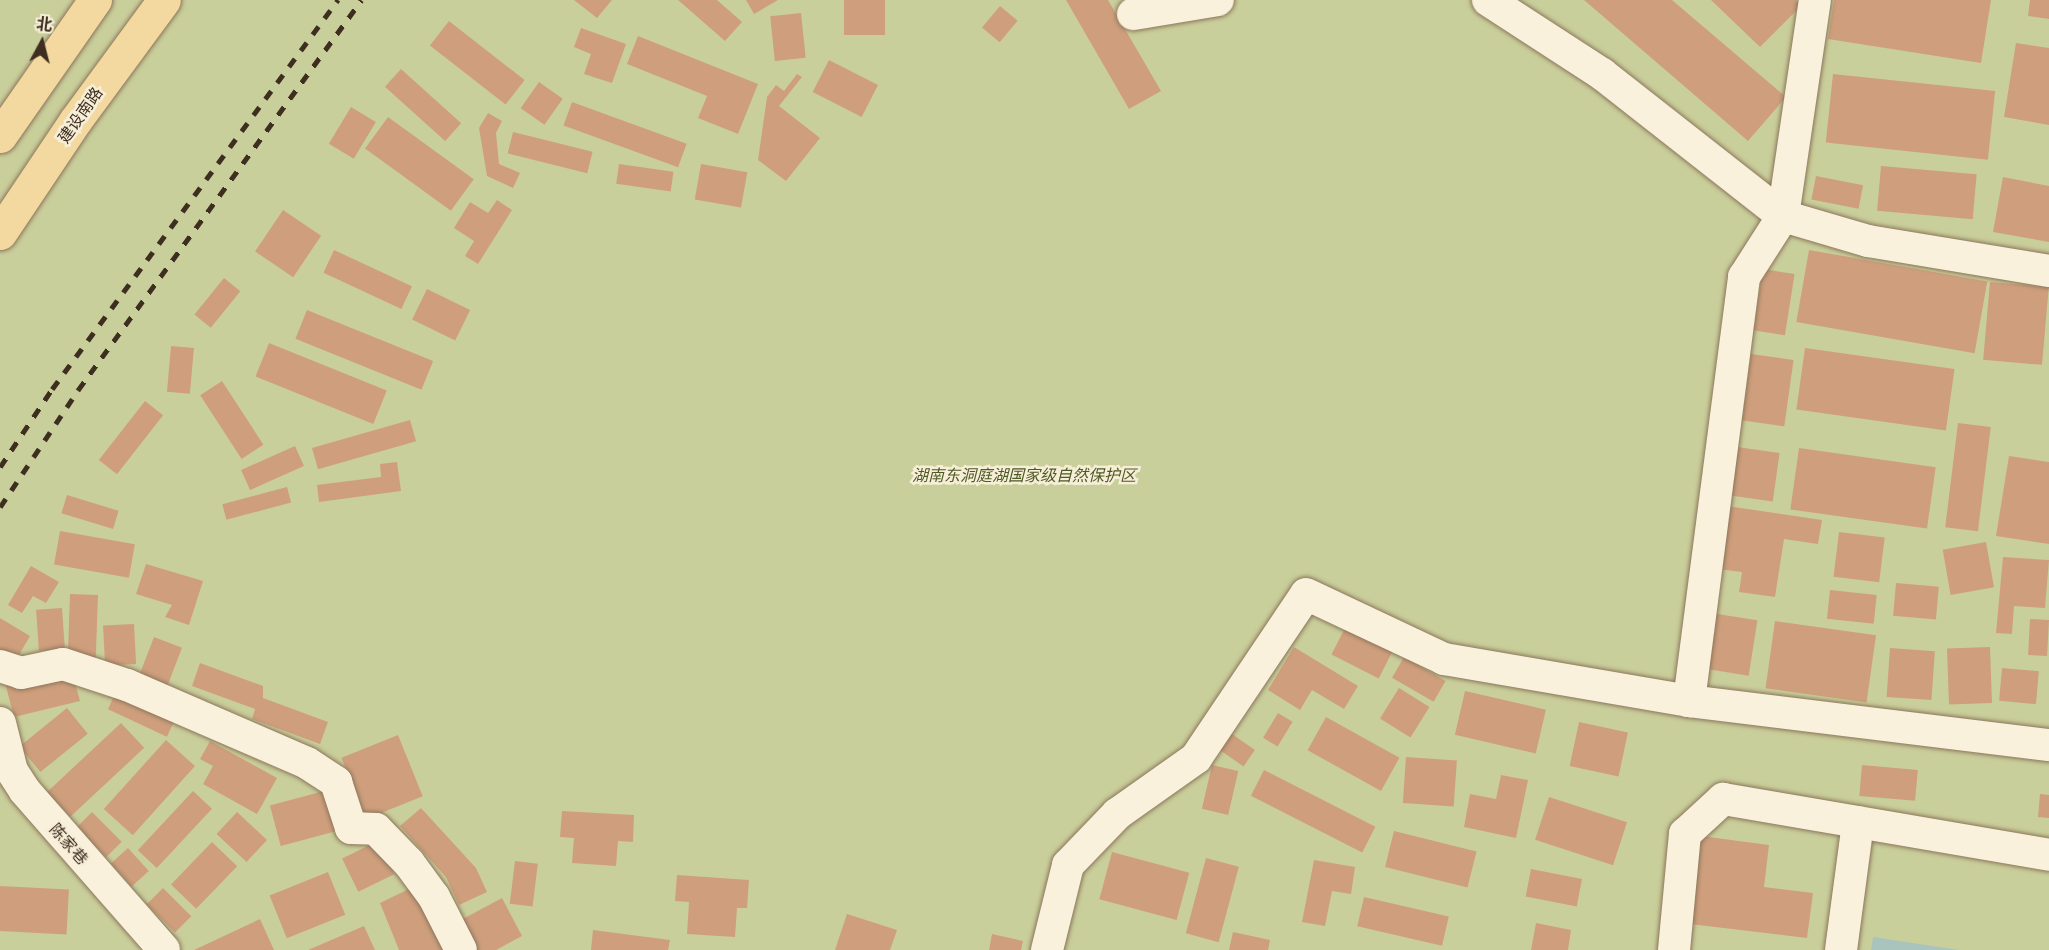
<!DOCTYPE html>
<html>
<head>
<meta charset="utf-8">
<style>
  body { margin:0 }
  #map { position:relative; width:2049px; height:950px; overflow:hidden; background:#f0e4c8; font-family:"Source Serif 4","Noto Sans SC",serif }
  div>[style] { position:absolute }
  .green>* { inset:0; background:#c9cf9b; transform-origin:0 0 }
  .water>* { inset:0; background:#a9c4bc }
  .building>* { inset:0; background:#cf9f7d; transform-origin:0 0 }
  .roads { filter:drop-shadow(0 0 2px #8d765c) drop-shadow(0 0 2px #8d765c) }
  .minor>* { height:32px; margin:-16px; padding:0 16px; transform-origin:16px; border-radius:16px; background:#faf1dc }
  .major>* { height:33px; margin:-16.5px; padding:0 16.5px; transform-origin:16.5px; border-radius:16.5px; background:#f3d9a0 }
  .rail>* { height:4.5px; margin-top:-2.25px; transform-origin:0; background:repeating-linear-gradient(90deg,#3d2e20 0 10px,transparent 0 20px) }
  span { translate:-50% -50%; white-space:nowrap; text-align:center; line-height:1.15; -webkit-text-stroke:5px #f7eed8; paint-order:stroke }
  .street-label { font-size:16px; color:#3d2e20 }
  .park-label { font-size:16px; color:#4d5a26; font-style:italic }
  .north { position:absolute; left:12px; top:12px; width:60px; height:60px; -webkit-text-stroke:4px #f7eed8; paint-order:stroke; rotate:7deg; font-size:16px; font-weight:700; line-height:24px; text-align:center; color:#3d2e20 }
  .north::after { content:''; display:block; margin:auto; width:21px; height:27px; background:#3d2e20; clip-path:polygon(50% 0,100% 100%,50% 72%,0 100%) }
</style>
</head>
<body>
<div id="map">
  <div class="green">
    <div style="left:0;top:0;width:2049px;height:950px"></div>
  </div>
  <div class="water">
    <div style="clip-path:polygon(1873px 937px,1959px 950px,1871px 950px)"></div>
  </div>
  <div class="building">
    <div style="clip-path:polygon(574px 0,612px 0,597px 18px)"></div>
    <div style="clip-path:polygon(678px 0,717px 0,742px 22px,725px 41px)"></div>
    <div style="clip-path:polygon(746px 0,778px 0,754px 14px)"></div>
    <div style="left:844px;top:0;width:41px;height:35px"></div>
    <div style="clip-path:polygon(1066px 0,1108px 0,1161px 91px,1129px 109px)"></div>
    <div style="clip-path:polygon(1584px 0,1672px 0,1786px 97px,1748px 141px)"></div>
    <div style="clip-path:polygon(1711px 0,1795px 0,1801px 6px,1760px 47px)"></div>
    <div style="clip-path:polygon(1834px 0,1991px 0,1981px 63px,1828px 39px)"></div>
    <div style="clip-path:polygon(2030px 0,2049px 0,2049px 19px,2028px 16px)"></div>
    <div style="left:1000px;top:6px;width:23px;height:28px;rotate:40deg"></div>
    <div style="left:801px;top:13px;width:45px;height:31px;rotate:84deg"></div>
    <div style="left:449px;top:21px;width:96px;height:31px;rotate:38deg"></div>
    <div style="clip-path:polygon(581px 28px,626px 44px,612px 83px,584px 74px,591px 54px,574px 47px)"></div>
    <div style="clip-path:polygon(638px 36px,758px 84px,738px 134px,698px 118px,707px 96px,627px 64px)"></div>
    <div style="clip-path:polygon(2016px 43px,2049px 48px,2049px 125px,2004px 117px)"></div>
    <div style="left:829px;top:60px;width:55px;height:36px;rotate:27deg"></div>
    <div style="left:401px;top:69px;width:81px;height:24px;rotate:42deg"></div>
    <div style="clip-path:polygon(797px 74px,802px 77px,779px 106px,820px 138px,786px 181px,758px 160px,767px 97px,776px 85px,784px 91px)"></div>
    <div style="left:1833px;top:74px;width:163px;height:69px;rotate:6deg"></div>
    <div style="left:539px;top:82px;width:29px;height:32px;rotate:35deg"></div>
    <div style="left:572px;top:102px;width:122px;height:25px;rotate:20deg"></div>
    <div style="left:351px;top:107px;width:29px;height:43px;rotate:31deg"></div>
    <div style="clip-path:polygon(488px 113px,502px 121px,496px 133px,499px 164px,520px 173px,513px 188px,487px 176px,479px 128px)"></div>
    <div style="left:388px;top:117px;width:106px;height:39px;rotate:36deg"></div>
    <div style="left:513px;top:132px;width:82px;height:22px;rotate:14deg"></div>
    <div style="left:619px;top:164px;width:55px;height:20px;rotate:8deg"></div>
    <div style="left:701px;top:164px;width:47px;height:36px;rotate:10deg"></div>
    <div style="left:1881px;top:166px;width:96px;height:45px;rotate:5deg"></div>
    <div style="left:1816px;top:176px;width:48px;height:24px;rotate:11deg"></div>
    <div style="clip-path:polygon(2003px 177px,2049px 186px,2049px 242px,1993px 232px)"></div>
    <div style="clip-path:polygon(497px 200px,512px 210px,478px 264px,465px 256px,474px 241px,454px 228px,470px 202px,488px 213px)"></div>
    <div style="left:283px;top:210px;width:46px;height:50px;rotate:34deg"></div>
    <div style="left:334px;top:250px;width:86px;height:25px;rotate:25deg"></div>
    <div style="left:1809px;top:250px;width:181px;height:73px;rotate:10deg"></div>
    <div style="left:1763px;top:269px;width:32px;height:62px;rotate:9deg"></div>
    <div style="left:224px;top:278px;width:21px;height:47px;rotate:39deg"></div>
    <div style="left:1990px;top:282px;width:59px;height:78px;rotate:5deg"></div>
    <div style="left:427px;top:289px;width:48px;height:34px;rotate:26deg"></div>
    <div style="left:307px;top:310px;width:136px;height:31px;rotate:22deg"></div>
    <div style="left:269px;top:343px;width:127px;height:36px;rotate:22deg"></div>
    <div style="left:171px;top:346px;width:23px;height:46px;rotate:5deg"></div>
    <div style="left:1805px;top:348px;width:151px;height:62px;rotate:8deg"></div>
    <div style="left:1751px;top:354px;width:43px;height:67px;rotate:8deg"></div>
    <div style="left:222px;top:381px;width:76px;height:26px;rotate:57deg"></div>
    <div style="left:145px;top:401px;width:23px;height:75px;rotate:38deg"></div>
    <div style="left:410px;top:420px;width:22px;height:102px;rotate:74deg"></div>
    <div style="left:1958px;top:423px;width:33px;height:105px;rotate:7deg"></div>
    <div style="left:295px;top:446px;width:22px;height:59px;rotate:66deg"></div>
    <div style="left:1737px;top:447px;width:43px;height:49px;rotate:8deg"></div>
    <div style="left:1799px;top:448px;width:138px;height:62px;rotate:8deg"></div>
    <div style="clip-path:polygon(2009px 456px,2049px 462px,2049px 544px,1996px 536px)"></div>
    <div style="clip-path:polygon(397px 462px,401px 491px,319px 502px,317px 485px,381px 477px,380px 464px)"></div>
    <div style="left:287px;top:487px;width:16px;height:67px;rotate:75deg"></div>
    <div style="left:67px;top:495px;width:54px;height:19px;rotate:17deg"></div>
    <div style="clip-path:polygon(1727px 506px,1822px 520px,1818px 544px,1784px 539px,1775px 597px,1739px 592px,1742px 572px,1718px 569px)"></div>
    <div style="left:60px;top:531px;width:76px;height:34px;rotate:10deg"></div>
    <div style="left:1839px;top:532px;width:46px;height:45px;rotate:7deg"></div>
    <div style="left:1986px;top:542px;width:46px;height:44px;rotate:80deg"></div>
    <div style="clip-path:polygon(2003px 557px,2049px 560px,2045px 608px,2014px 606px,2012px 634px,1996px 633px)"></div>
    <div style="clip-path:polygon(146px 564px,203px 581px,189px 625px,165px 617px,172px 605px,136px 594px)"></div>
    <div style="clip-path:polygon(31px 566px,59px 582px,46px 603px,33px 596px,22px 613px,8px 605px)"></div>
    <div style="left:1896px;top:583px;width:43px;height:33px;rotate:5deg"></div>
    <div style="left:1830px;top:590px;width:47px;height:29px;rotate:6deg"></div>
    <div style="left:70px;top:594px;width:28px;height:64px;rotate:2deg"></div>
    <div style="left:62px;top:608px;width:41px;height:26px;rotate:86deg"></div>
    <div style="left:1711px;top:613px;width:47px;height:56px;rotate:9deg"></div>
    <div style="clip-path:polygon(0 618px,30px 636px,15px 662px,0 652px)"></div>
    <div style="left:2030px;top:619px;width:19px;height:36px;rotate:3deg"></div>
    <div style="left:1775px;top:621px;width:102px;height:68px;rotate:8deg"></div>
    <div style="left:134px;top:624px;width:40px;height:31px;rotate:87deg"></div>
    <div style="left:1346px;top:626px;width:53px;height:32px;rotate:27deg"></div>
    <div style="left:154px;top:637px;width:30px;height:45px;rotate:21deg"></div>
    <div style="clip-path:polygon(1294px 647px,1358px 686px,1344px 709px,1312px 690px,1300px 710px,1268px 690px)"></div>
    <div style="left:1990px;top:647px;width:56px;height:43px;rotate:88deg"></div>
    <div style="left:1890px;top:648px;width:45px;height:49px;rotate:4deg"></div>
    <div style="left:1404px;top:657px;width:48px;height:24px;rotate:30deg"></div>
    <div style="clip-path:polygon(200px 663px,263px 686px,263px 698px,328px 722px,320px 744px,252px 719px,255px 709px,192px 686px)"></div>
    <div style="left:2002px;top:668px;width:37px;height:33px;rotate:5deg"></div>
    <div style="clip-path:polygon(4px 679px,74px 679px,80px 701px,14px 717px)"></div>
    <div style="left:1399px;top:688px;width:36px;height:36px;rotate:32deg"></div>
    <div style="left:1465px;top:691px;width:83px;height:45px;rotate:13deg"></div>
    <div style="left:116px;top:692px;width:65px;height:19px;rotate:25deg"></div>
    <div style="left:67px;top:708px;width:33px;height:61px;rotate:51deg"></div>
    <div style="left:1278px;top:713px;width:17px;height:29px;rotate:31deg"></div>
    <div style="left:1326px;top:717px;width:84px;height:38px;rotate:29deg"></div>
    <div style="left:1579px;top:722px;width:50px;height:45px;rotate:12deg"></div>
    <div style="left:121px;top:723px;width:34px;height:101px;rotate:47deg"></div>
    <div style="left:1232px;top:734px;width:28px;height:20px;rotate:35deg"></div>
    <div style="left:398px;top:735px;width:66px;height:61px;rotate:68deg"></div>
    <div style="left:166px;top:740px;width:39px;height:93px;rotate:42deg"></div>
    <div style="clip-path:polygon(210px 741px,277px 778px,257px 814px,203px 784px,213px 766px,200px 759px)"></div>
    <div style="left:1406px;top:757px;width:51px;height:46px;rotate:4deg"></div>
    <div style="left:1212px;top:765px;width:27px;height:45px;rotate:13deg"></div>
    <div style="left:1862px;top:765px;width:56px;height:31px;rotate:5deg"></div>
    <div style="left:1264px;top:770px;width:125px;height:29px;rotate:27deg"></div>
    <div style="clip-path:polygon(1501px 775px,1528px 780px,1516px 838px,1464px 827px,1470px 794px,1496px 799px)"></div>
    <div style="left:193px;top:791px;width:26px;height:81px;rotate:43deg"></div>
    <div style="left:324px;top:791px;width:42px;height:56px;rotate:75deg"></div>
    <div style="clip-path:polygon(2040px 794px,2049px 795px,2049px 818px,2038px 817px)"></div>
    <div style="left:1549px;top:797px;width:82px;height:45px;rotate:18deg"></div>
    <div style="clip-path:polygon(421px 808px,476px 868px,487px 892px,459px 905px,446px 877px,400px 826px)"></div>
    <div style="clip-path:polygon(562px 811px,634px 815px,633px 842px,618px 841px,616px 866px,572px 863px,574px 838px,560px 837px)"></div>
    <div style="left:92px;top:812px;width:42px;height:22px;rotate:45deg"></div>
    <div style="left:237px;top:812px;width:41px;height:30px;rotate:43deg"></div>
    <div style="left:1394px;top:831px;width:85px;height:37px;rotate:14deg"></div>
    <div style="clip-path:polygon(1701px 836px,1769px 845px,1764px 887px,1813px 893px,1807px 938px,1690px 924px)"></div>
    <div style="left:378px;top:841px;width:37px;height:40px;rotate:64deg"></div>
    <div style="left:212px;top:842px;width:35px;height:59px;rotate:44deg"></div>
    <div style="left:128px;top:848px;width:31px;height:23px;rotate:48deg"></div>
    <div style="left:1112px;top:852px;width:80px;height:49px;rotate:15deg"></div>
    <div style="left:1206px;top:858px;width:34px;height:78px;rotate:15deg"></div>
    <div style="clip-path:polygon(1314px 860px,1355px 867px,1351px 894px,1332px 891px,1325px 926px,1302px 922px)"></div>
    <div style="left:515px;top:861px;width:23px;height:43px;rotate:7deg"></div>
    <div style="left:1531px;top:869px;width:52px;height:28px;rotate:11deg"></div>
    <div style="left:328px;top:872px;width:46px;height:63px;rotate:68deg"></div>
    <div style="clip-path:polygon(677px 875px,749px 880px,747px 908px,737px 908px,735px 937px,687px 934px,689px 902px,675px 901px)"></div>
    <div style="left:0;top:886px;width:69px;height:45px;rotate:3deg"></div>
    <div style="clip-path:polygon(413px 887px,443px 950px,399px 950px,380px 903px)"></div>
    <div style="left:163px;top:888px;width:40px;height:23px;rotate:45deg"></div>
    <div style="left:1364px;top:897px;width:87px;height:30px;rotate:13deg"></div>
    <div style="clip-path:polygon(502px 898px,522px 936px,496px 950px,477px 950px,461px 920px)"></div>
    <div style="clip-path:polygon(847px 914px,897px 930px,890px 950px,835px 950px)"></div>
    <div style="clip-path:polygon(260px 919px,274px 950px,194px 950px)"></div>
    <div style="clip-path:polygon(1536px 923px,1571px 930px,1568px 950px,1531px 950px)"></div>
    <div style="clip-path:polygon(364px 926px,375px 950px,308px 950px)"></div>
    <div style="clip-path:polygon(593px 930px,670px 940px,668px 950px,591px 950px)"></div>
    <div style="clip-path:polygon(1233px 932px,1270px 940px,1268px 950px,1229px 950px)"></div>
    <div style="clip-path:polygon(992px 934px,1023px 941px,1021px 950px,989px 950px)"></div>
  </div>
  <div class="roads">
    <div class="minor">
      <div style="left:1488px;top:0;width:136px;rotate:33deg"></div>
      <div style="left:1602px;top:74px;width:230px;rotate:38.1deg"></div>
      <div style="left:1783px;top:216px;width:89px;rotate:16.4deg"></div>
      <div style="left:1868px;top:241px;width:183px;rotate:9.4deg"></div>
      <div style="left:1133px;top:14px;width:86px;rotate:-9.4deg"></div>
      <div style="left:0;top:666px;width:22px;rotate:18deg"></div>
      <div style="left:21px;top:673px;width:43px;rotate:-12.1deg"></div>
      <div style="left:63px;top:664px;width:67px;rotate:18.2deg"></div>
      <div style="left:127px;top:685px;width:196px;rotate:23.4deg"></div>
      <div style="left:307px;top:763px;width:35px;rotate:33deg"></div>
      <div style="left:336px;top:782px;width:48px;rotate:71.9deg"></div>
      <div style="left:351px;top:828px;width:25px;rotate:2deg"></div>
      <div style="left:376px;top:829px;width:47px;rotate:45.9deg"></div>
      <div style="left:409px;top:863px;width:42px;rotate:53.7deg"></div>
      <div style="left:434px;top:897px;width:59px;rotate:63deg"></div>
      <div style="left:1689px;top:701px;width:428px;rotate:-82.6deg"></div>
      <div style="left:1744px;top:277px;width:72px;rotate:-57.4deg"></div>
      <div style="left:1783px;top:216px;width:218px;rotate:-81.6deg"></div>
      <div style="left:0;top:723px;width:49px;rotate:76deg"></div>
      <div style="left:12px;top:771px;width:24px;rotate:57deg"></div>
      <div style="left:25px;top:791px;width:211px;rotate:48.8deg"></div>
      <div style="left:1047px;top:950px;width:88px;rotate:-76.1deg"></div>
      <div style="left:1068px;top:865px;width:71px;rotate:-46.1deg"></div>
      <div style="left:1117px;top:814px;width:97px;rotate:-35.3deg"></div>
      <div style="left:1196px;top:758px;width:197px;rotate:-56.1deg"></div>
      <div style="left:1306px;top:594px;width:153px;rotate:25.2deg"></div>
      <div style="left:1444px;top:659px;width:249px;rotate:9.7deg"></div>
      <div style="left:1689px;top:701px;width:363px;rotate:7deg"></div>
      <div style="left:1674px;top:950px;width:117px;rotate:-84.6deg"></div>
      <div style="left:1685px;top:834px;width:52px;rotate:-42.6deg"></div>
      <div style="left:1723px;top:799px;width:331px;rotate:9.7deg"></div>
      <div style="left:1841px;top:950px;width:129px;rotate:-82.4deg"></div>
    </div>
    <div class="major">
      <div style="left:0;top:136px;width:166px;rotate:-55.1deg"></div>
      <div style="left:0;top:233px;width:135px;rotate:-56.2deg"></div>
      <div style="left:75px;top:121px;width:150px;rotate:-53.7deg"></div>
    </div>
  </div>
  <div class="rail">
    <div style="left:0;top:467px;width:94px;rotate:-56.3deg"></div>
    <div style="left:52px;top:389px;width:483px;rotate:-53.7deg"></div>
    <div style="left:0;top:507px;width:141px;rotate:-56.3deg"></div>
    <div style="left:78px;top:390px;width:482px;rotate:-54deg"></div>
  </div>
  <div class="street-label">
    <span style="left:80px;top:115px;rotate:-55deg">建设南路</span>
    <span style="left:69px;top:844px;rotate:48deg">陈家巷</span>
  </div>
  <div class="park-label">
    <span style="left:1024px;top:475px">湖南东洞庭湖国家级自然保护区</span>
  </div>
  <div class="north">北</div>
</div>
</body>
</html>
